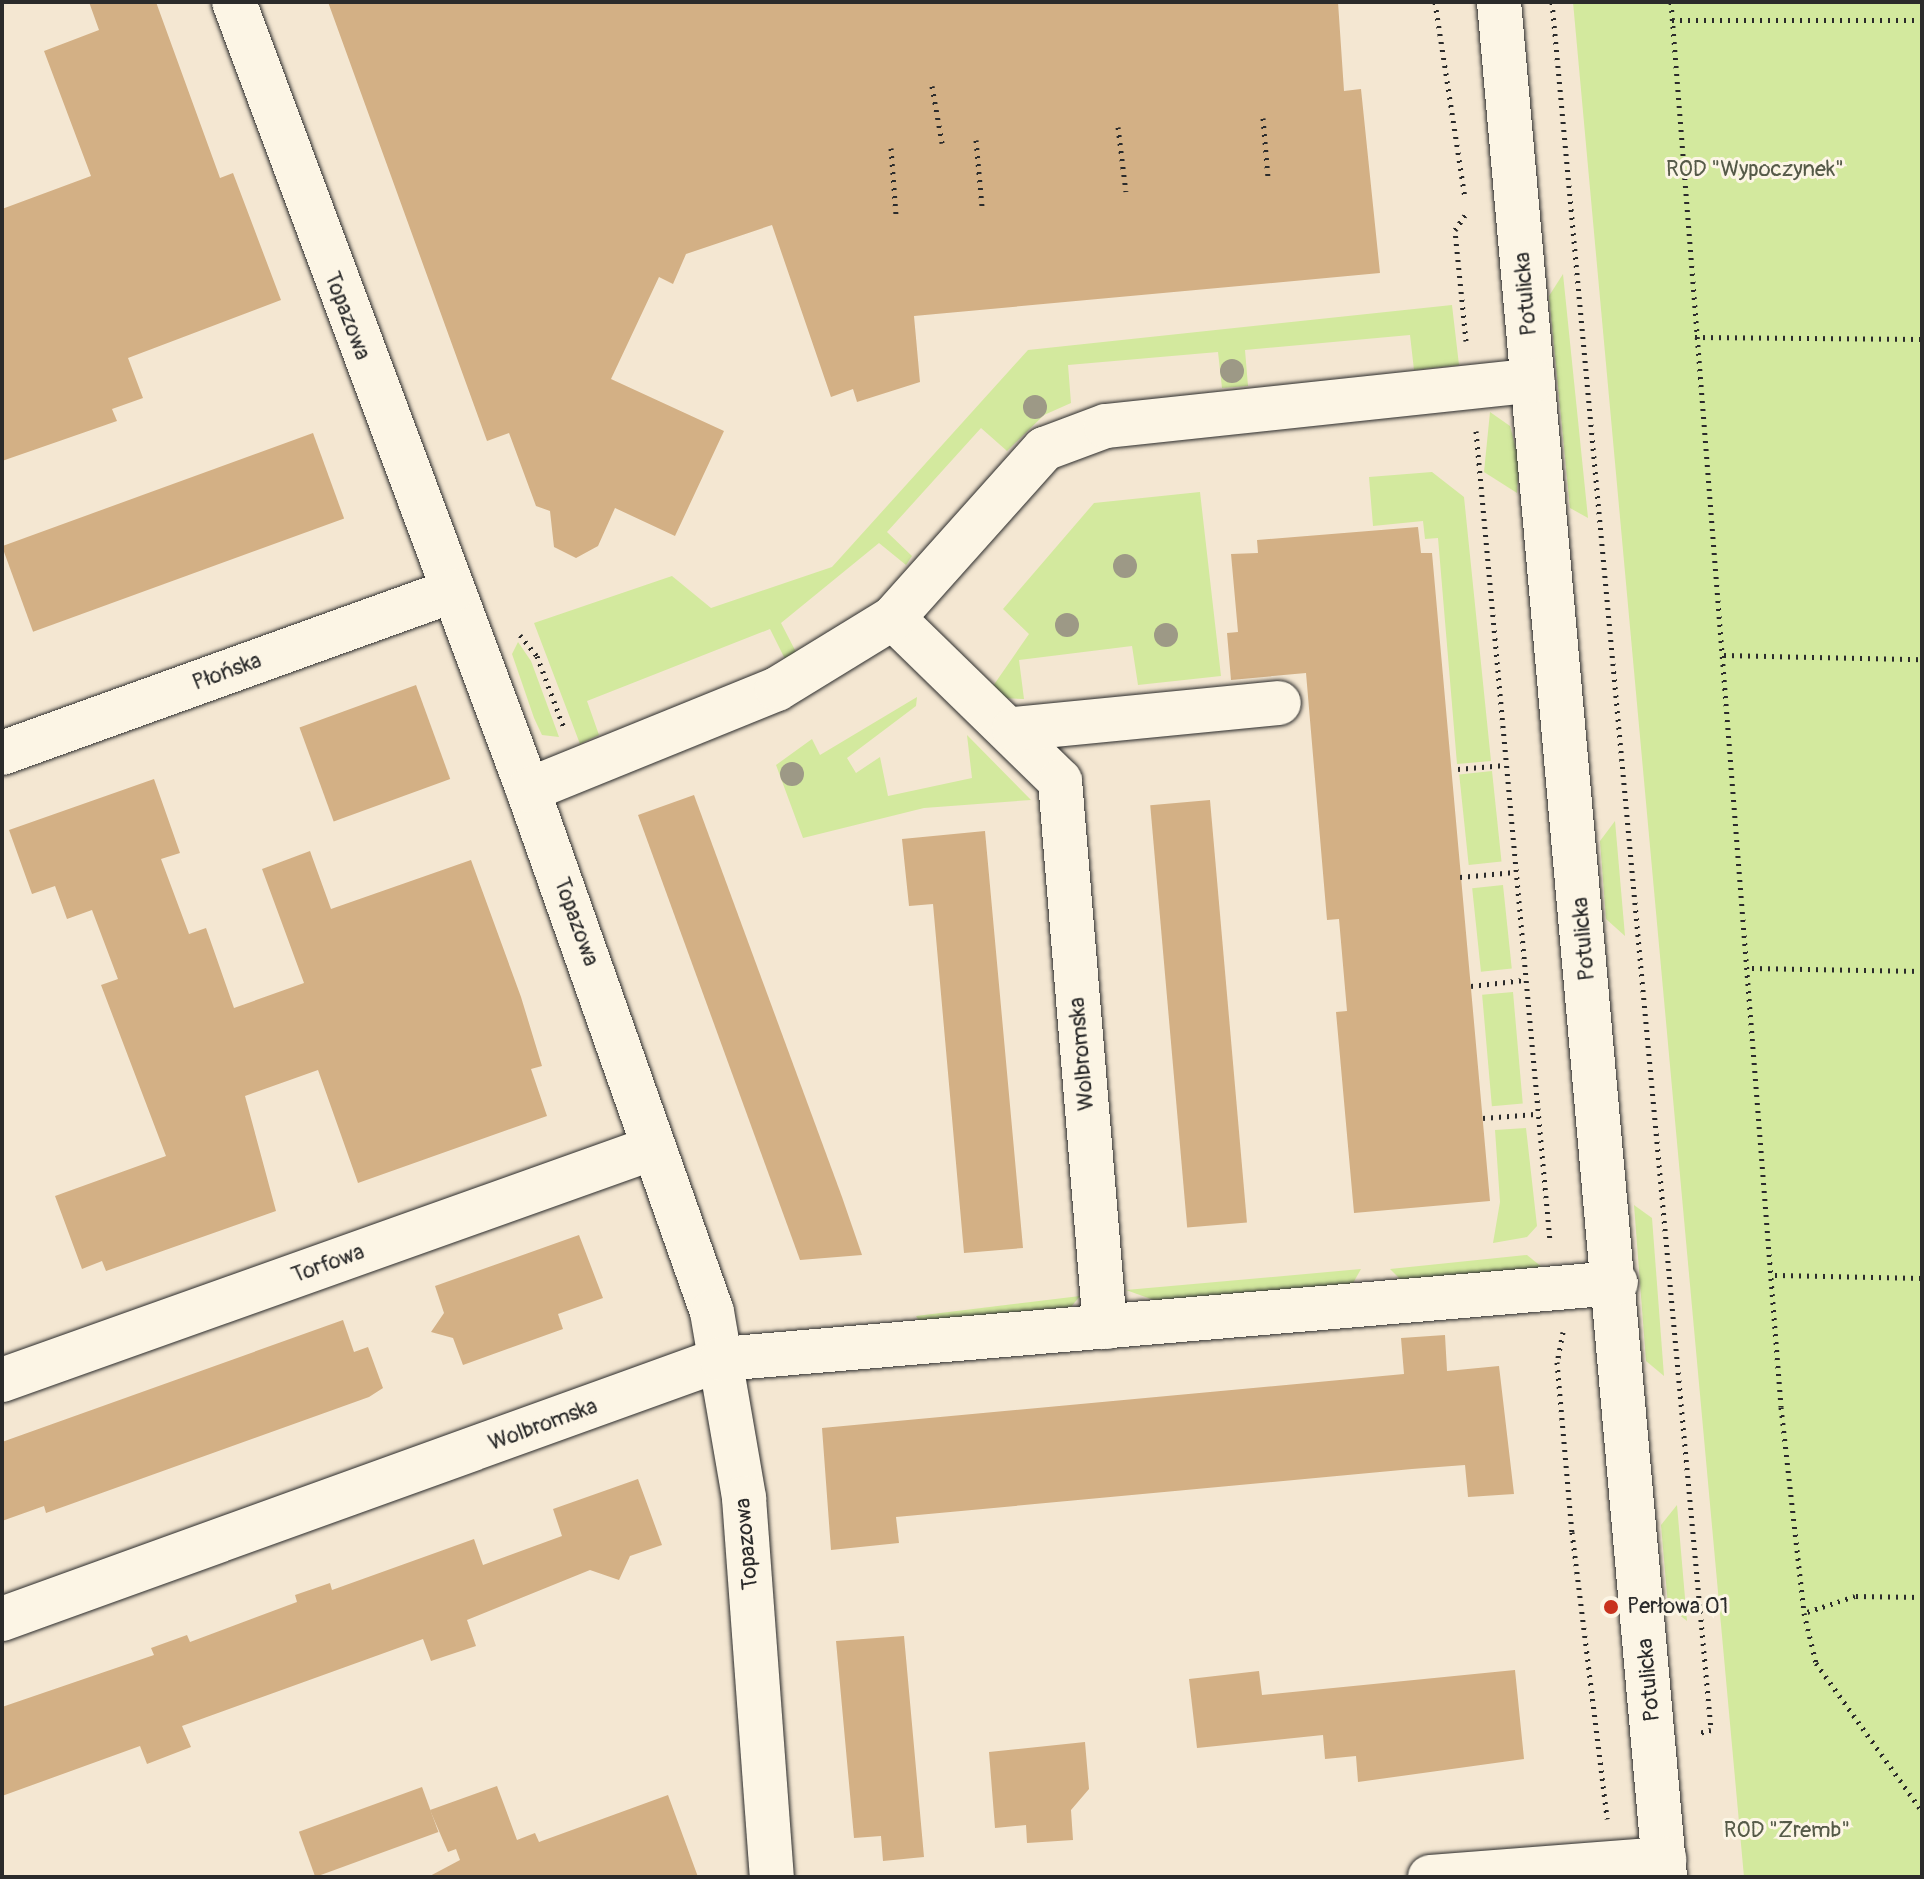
<!DOCTYPE html>
<html>
<head>
<meta charset="utf-8">
<style>
  body { margin:0 }
  #map { position:relative; width:1924px; height:1879px; overflow:hidden; background:#f4e7d2; font-family:Pangolin,sans-serif }
  div>[style] { position:absolute }
  .green>* { inset:0; background:#d3e99e; transform-origin:0 0 }
  .building>* { inset:0; background:#d3b085; transform-origin:0 0 }
  .path>* { height:5px; margin-top:-2.5px; transform-origin:0; background:repeating-linear-gradient(90deg,#2b2b2b 0 2px,transparent 0 8px) }
  .roads { filter:drop-shadow(0 0 2px #2b2b2b) drop-shadow(0 0 2px #2b2b2b) }
  .minor>* { height:44px; margin:-22px; padding:0 22px; transform-origin:22px; border-radius:22px; background:#fcf5e5 }
  .trees>* { width:24px; height:24px; margin:-12px; border-radius:50%; background:#9d9986 }
  .dots>* { width:22px; height:22px; translate:-50% -50%; box-sizing:border-box; border:4px solid #fcf5e5; border-radius:50% }
  span { translate:-50% -50%; white-space:nowrap; text-align:center; line-height:1.15; -webkit-text-stroke:6px #fcf5e5; paint-order:stroke }
  .park-label { font-size:22px; color:#555a48 }
  .street-label { font-size:22px; color:#2b2b2b }
  .poi-label { font-size:22px; color:#2b2b2b }
  .left { translate:0 -50%; text-align:left }
  .frame { position:absolute; inset:0; border:4px solid #2b2b2b; pointer-events:none }
</style>
</head>
<body>
<div id="map">
  <div class="green">
    <div style="clip-path:polygon(1573px 2px,1922px 2px,1922px 1877px,1744px 1877px)"></div>
    <div style="clip-path:polygon(1563px 274px,1588px 518px,1570px 508px,1549px 296px)"></div>
    <div style="clip-path:polygon(1452px 305px,1459px 365px,1414px 370px,1410px 335px,1245px 350px,1248px 386px,1222px 388px,1218px 352px,1068px 365px,1071px 403px,1044px 415px,1007px 451px,981px 428px,887px 532px,912px 556px,906px 565px,879px 543px,781px 623px,797px 654px,785px 659px,770px 629px,587px 701px,599px 735px,580px 744px,534px 623px,672px 576px,711px 608px,832px 567px,1028px 350px)"></div>
    <div style="clip-path:polygon(1490px 412px,1510px 426px,1519px 460px,1517px 493px,1484px 472px)"></div>
    <div style="clip-path:polygon(1432px 472px,1464px 497px,1491px 761px,1457px 764px,1438px 538px,1425px 539px,1423px 521px,1373px 526px,1369px 477px)"></div>
    <div style="clip-path:polygon(1200px 492px,1221px 676px,1138px 685px,1132px 646px,1019px 660px,1024px 699px,1002px 698px,993px 686px,1029px 634px,1003px 609px,1094px 503px)"></div>
    <div style="clip-path:polygon(518px 642px,531px 661px,559px 737px,542px 735px,534px 718px,512px 654px)"></div>
    <div style="clip-path:polygon(917px 697px,916px 706px,847px 758px,856px 773px,880px 757px,888px 796px,972px 778px,967px 735px,1031px 800px,924px 808px,803px 838px,776px 765px,812px 739px,820px 755px)"></div>
    <div style="left:1492px;top:771px;width:91px;height:33px;rotate:84deg"></div>
    <div style="clip-path:polygon(1615px 821px,1625px 936px,1606px 919px,1600px 841px)"></div>
    <div style="left:1503px;top:885px;width:84px;height:31px;rotate:84deg"></div>
    <div style="left:1513px;top:992px;width:112px;height:31px;rotate:85deg"></div>
    <div style="clip-path:polygon(1526px 1128px,1537px 1226px,1527px 1237px,1493px 1243px,1500px 1202px,1495px 1130px)"></div>
    <div style="clip-path:polygon(1634px 1205px,1652px 1218px,1664px 1376px,1646px 1361px)"></div>
    <div style="clip-path:polygon(1527px 1255px,1543px 1268px,1402px 1281px,1390px 1269px)"></div>
    <div style="clip-path:polygon(1361px 1269px,1352px 1285px,1162px 1303px,1126px 1290px)"></div>
    <div style="clip-path:polygon(1080px 1296px,1071px 1307px,919px 1321px,916px 1316px)"></div>
    <div style="clip-path:polygon(1677px 1505px,1687px 1621px,1668px 1606px,1661px 1525px)"></div>
  </div>
  <div class="building">
    <div style="clip-path:polygon(89px 2px,156px 2px,220px 178px,233px 173px,281px 300px,128px 358px,143px 398px,112px 409px,117px 421px,2px 461px,2px 209px,91px 176px,44px 51px,99px 30px)"></div>
    <div style="clip-path:polygon(328px 2px,1338px 2px,1344px 91px,1361px 89px,1380px 273px,914px 316px,920px 382px,857px 402px,853px 389px,831px 397px,772px 225px,686px 254px,673px 284px,659px 277px,611px 379px,724px 431px,675px 536px,615px 508px,598px 546px,576px 558px,554px 547px,550px 511px,536px 506px,509px 433px,487px 441px)"></div>
    <div style="left:313px;top:433px;width:91px;height:331px;rotate:70deg"></div>
    <div style="clip-path:polygon(1418px 527px,1421px 553px,1432px 553px,1490px 1201px,1354px 1213px,1336px 1012px,1347px 1011px,1339px 919px,1327px 920px,1306px 673px,1231px 680px,1227px 633px,1238px 632px,1231px 554px,1258px 553px,1257px 540px)"></div>
    <div style="left:416px;top:685px;width:100px;height:124px;rotate:70deg"></div>
    <div style="clip-path:polygon(154px 779px,180px 853px,161px 859px,189px 934px,206px 928px,234px 1008px,304px 983px,262px 869px,310px 851px,331px 909px,471px 860px,521px 997px,542px 1066px,531px 1069px,547px 1116px,358px 1183px,318px 1070px,245px 1096px,276px 1211px,106px 1271px,102px 1261px,82px 1269px,55px 1196px,166px 1156px,101px 985px,118px 979px,92px 910px,67px 919px,55px 886px,32px 894px,9px 830px)"></div>
    <div style="clip-path:polygon(694px 795px,842px 1197px,862px 1255px,800px 1260px,678px 925px,638px 815px)"></div>
    <div style="left:1210px;top:800px;width:424px;height:60px;rotate:85deg"></div>
    <div style="clip-path:polygon(985px 831px,1023px 1248px,964px 1253px,933px 904px,909px 906px,902px 839px)"></div>
    <div style="clip-path:polygon(579px 1235px,603px 1298px,558px 1314px,563px 1329px,463px 1365px,453px 1338px,431px 1332px,444px 1313px,435px 1286px)"></div>
    <div style="clip-path:polygon(343px 1320px,354px 1352px,368px 1347px,383px 1388px,369px 1397px,46px 1513px,44px 1506px,2px 1521px,2px 1442px)"></div>
    <div style="clip-path:polygon(1445px 1335px,1447px 1371px,1499px 1366px,1514px 1494px,1468px 1497px,1465px 1465px,1412px 1469px,896px 1517px,899px 1543px,831px 1550px,822px 1428px,1404px 1374px,1401px 1338px)"></div>
    <div style="clip-path:polygon(638px 1479px,662px 1545px,630px 1556px,619px 1580px,590px 1570px,467px 1620px,476px 1646px,431px 1661px,423px 1639px,182px 1726px,191px 1747px,147px 1764px,140px 1746px,2px 1796px,2px 1707px,154px 1655px,151px 1648px,187px 1635px,190px 1642px,297px 1602px,295px 1595px,330px 1583px,332px 1590px,474px 1539px,483px 1565px,562px 1536px,553px 1509px)"></div>
    <div style="clip-path:polygon(904px 1636px,924px 1857px,883px 1861px,881px 1836px,854px 1838px,836px 1641px)"></div>
    <div style="clip-path:polygon(1515px 1670px,1524px 1759px,1358px 1782px,1356px 1756px,1325px 1759px,1323px 1735px,1197px 1748px,1189px 1679px,1259px 1671px,1262px 1695px)"></div>
    <div style="clip-path:polygon(1085px 1742px,1089px 1789px,1071px 1810px,1073px 1840px,1027px 1843px,1026px 1825px,995px 1828px,989px 1752px)"></div>
    <div style="clip-path:polygon(497px 1786px,517px 1840px,535px 1833px,539px 1842px,668px 1795px,698px 1877px,428px 1877px,460px 1860px,456px 1849px,448px 1852px,430px 1810px)"></div>
    <div style="left:422px;top:1787px;width:48px;height:131px;rotate:70deg"></div>
  </div>
  <div class="path">
    <div style="left:1435px;top:2px;width:198px;rotate:81.3deg"></div>
    <div style="left:1552px;top:2px;width:1735px;rotate:84.74deg"></div>
    <div style="left:1711px;top:1730px;width:12px;rotate:166deg"></div>
    <div style="left:1671px;top:2px;width:1409px;rotate:85.52deg"></div>
    <div style="left:1781px;top:1407px;width:207px;rotate:83.6deg"></div>
    <div style="left:1672px;top:20px;width:250px"></div>
    <div style="left:932px;top:86px;width:58px;rotate:80deg"></div>
    <div style="left:1263px;top:118px;width:60px;rotate:85.2deg"></div>
    <div style="left:1118px;top:127px;width:65px;rotate:83deg"></div>
    <div style="left:976px;top:140px;width:66px;rotate:84.8deg"></div>
    <div style="left:891px;top:148px;width:66px;rotate:85.7deg"></div>
    <div style="left:1695px;top:337px;width:227px;rotate:0.5deg"></div>
    <div style="left:1466px;top:341px;width:112px;rotate:-95.7deg"></div>
    <div style="left:1455px;top:230px;width:22px;rotate:-56deg"></div>
    <div style="left:1476px;top:431px;width:813px;rotate:84.78deg"></div>
    <div style="left:520px;top:635px;width:27px;rotate:51deg"></div>
    <div style="left:537px;top:656px;width:77px;rotate:69.4deg"></div>
    <div style="left:1724px;top:655px;width:198px;rotate:1.2deg"></div>
    <div style="left:1458px;top:769px;width:47px;rotate:-4.9deg"></div>
    <div style="left:1460px;top:877px;width:55px;rotate:-5.2deg"></div>
    <div style="left:1752px;top:968px;width:170px;rotate:1deg"></div>
    <div style="left:1471px;top:986px;width:53px;rotate:-6.5deg"></div>
    <div style="left:1483px;top:1118px;width:52px;rotate:-4.4deg"></div>
    <div style="left:1775px;top:1275px;width:147px;rotate:1.2deg"></div>
    <div style="left:1563px;top:1332px;width:31px;rotate:101deg"></div>
    <div style="left:1557px;top:1362px;width:171px;rotate:85deg"></div>
    <div style="left:1572px;top:1532px;width:289px;rotate:83deg"></div>
    <div style="left:1922px;top:1597px;width:67px;rotate:-179.1deg"></div>
    <div style="left:1855px;top:1596px;width:54px;rotate:161.6deg"></div>
    <div style="left:1804px;top:1613px;width:51px;rotate:76.5deg"></div>
    <div style="left:1816px;top:1663px;width:182px;rotate:54.4deg"></div>
  </div>
  <div class="roads">
    <div class="minor">
      <div style="left:234px;top:2px;width:841px;rotate:69.54deg"></div>
      <div style="left:528px;top:790px;width:553px;rotate:70.58deg"></div>
      <div style="left:712px;top:1312px;width:189px;rotate:80.2deg"></div>
      <div style="left:744px;top:1498px;width:380px;rotate:85.8deg"></div>
      <div style="left:1499px;top:2px;width:1882px;rotate:84.94deg"></div>
      <div style="left:893px;top:618px;width:233px;rotate:44.3deg"></div>
      <div style="left:1060px;top:781px;width:548px;rotate:85.29deg"></div>
      <div style="left:1014px;top:729px;width:266px;rotate:-5.6deg"></div>
      <div style="left:2px;top:753px;width:478px;rotate:-19.8deg"></div>
      <div style="left:528px;top:790px;width:269px;rotate:-22.1deg"></div>
      <div style="left:777px;top:689px;width:136px;rotate:-31.5deg"></div>
      <div style="left:893px;top:618px;width:227px;rotate:-48.2deg"></div>
      <div style="left:1044px;top:449px;width:66px;rotate:-20.4deg"></div>
      <div style="left:1106px;top:426px;width:429px;rotate:-6.1deg"></div>
      <div style="left:2px;top:1380px;width:691px;rotate:-19.61deg"></div>
      <div style="left:2px;top:1619px;width:766px;rotate:-19.86deg"></div>
      <div style="left:722px;top:1359px;width:897px;rotate:-4.86deg"></div>
      <div style="left:1430px;top:1877px;width:235px;rotate:-4.4deg"></div>
    </div>
  </div>
  <div class="trees">
    <div style="left:1232px;top:371px"></div>
    <div style="left:1035px;top:407px"></div>
    <div style="left:1125px;top:566px"></div>
    <div style="left:1067px;top:625px"></div>
    <div style="left:1166px;top:635px"></div>
    <div style="left:792px;top:774px"></div>
  </div>
  <div class="dots">
    <div style="left:1611px;top:1607px;background:#c8321e"></div>
  </div>
  <div class="park-label">
    <span style="left:1755px;top:170px">ROD "Wypoczynek"</span>
    <span style="left:1787px;top:1831px">ROD "Zremb"</span>
  </div>
  <div class="street-label">
    <span style="left:1526px;top:294px;rotate:-95deg">Potulicka</span>
    <span style="left:347px;top:316px;rotate:69deg">Topazowa</span>
    <span style="left:227px;top:672px;rotate:-20deg">Płońska</span>
    <span style="left:576px;top:922px;rotate:70deg">Topazowa</span>
    <span style="left:1584px;top:939px;rotate:-95deg">Potulicka</span>
    <span style="left:1082px;top:1054px;rotate:-95deg">Wolbromska</span>
    <span style="left:328px;top:1264px;rotate:-20deg">Torfowa</span>
    <span style="left:543px;top:1425px;rotate:-20deg">Wolbromska</span>
    <span style="left:747px;top:1544px;rotate:-95deg">Topazowa</span>
    <span style="left:1649px;top:1680px;rotate:-95deg">Potulicka</span>
  </div>
  <div class="poi-label">
    <span class="left" style="left:1627px;top:1607px">Perłowa 01</span>
  </div>
  <div class="frame"></div>
</div>
</body>
</html>
